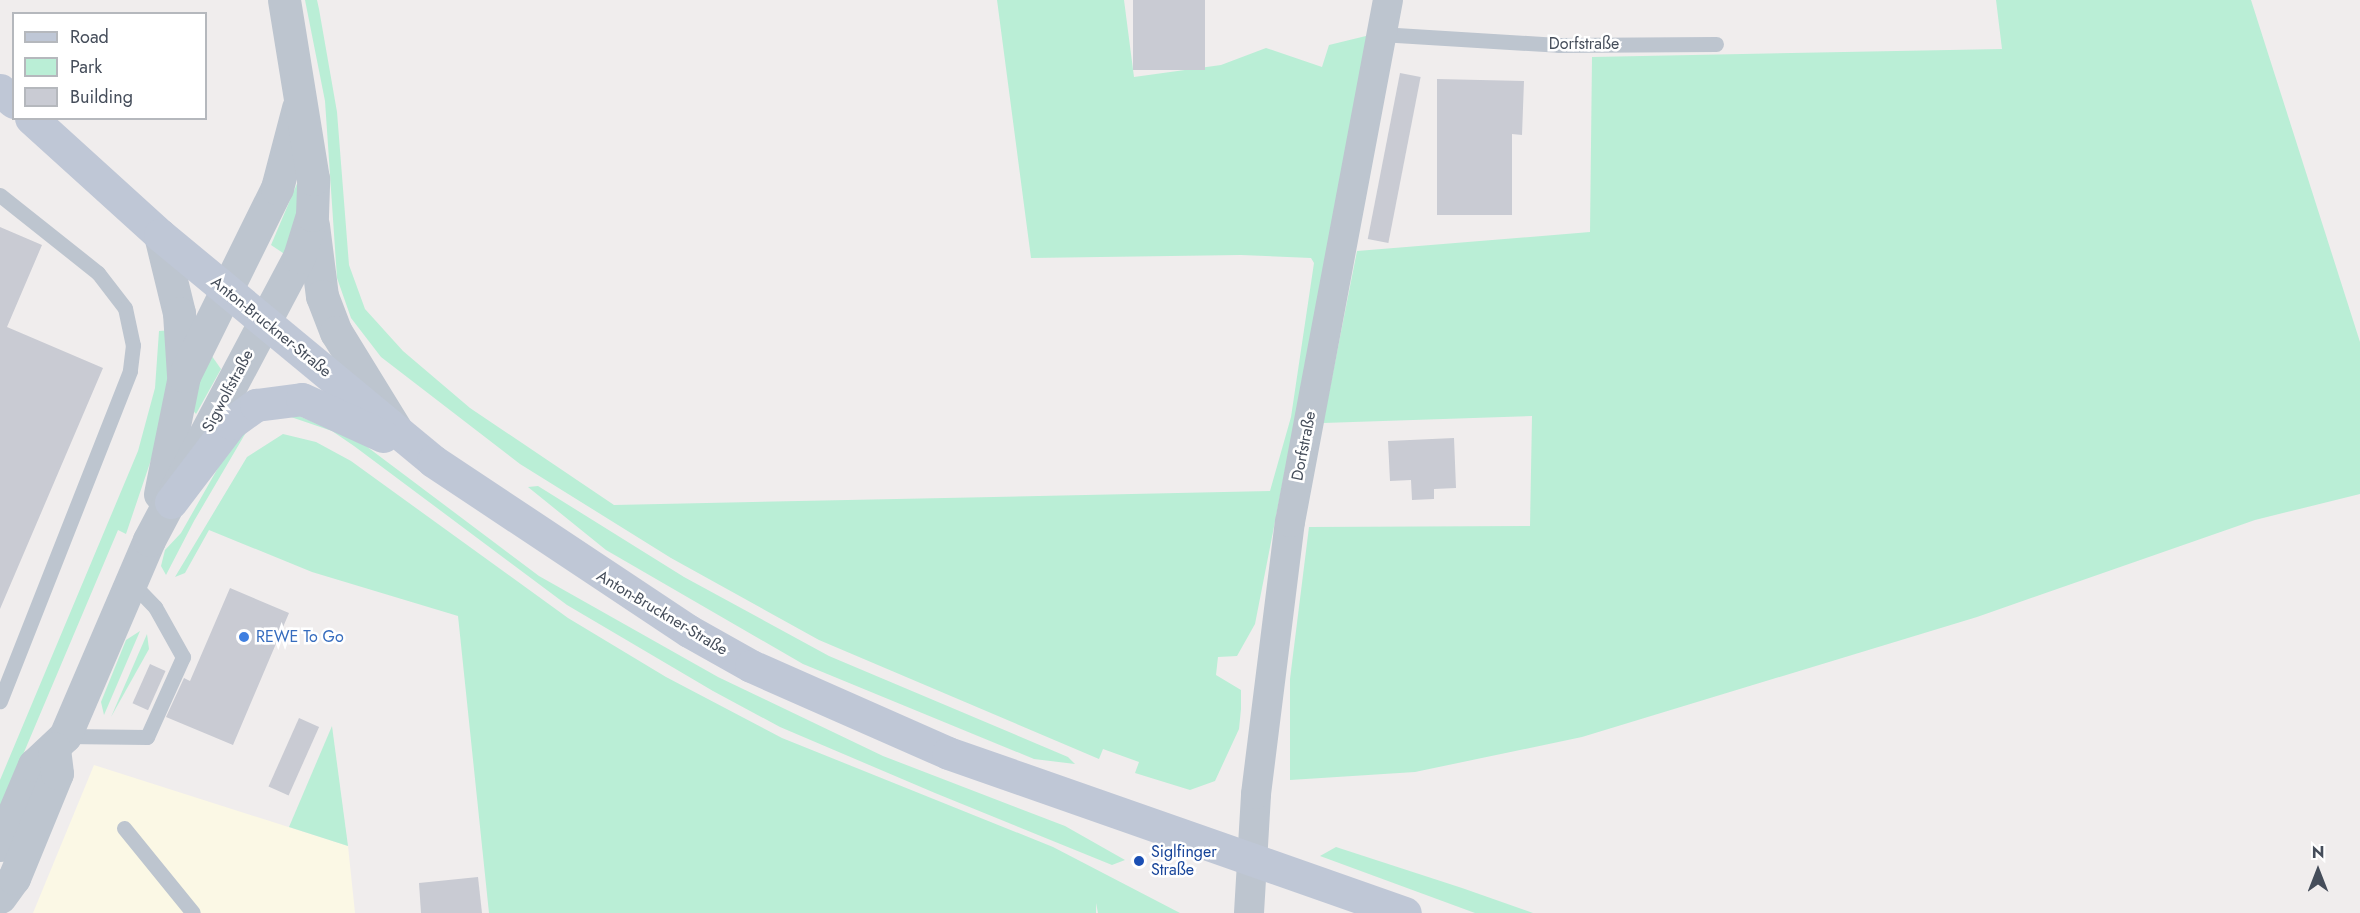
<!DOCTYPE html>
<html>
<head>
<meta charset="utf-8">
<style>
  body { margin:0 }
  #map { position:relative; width:2360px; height:913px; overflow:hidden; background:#f0eded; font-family:Jost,sans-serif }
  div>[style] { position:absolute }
  .commercial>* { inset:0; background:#fbf8e5 }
  .green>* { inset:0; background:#baeed6 }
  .building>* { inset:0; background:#c9cbd3; transform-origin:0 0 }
  .service>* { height:15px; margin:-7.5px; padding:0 7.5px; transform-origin:7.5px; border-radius:7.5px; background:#bdc5cf }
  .minor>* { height:30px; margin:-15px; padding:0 15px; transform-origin:15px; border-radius:15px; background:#bdc5cf }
  .tertiary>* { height:33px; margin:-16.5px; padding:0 16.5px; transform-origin:16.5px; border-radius:16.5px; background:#bdc5cf }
  .secondary>* { height:33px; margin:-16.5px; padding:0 16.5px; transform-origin:16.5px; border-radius:16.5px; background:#bfc7d6 }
  .dots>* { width:16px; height:16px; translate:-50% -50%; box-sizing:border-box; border:3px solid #fff; border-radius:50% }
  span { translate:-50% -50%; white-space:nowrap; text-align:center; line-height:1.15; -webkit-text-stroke:5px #fff; paint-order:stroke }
  .street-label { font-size:16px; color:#454d5a }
  .shop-label { font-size:16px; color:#366cbe }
  .left { translate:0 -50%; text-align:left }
  .transit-label { font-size:16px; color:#164399 }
  .legend { position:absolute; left:12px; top:12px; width:195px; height:108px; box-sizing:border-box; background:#fff; border:2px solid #b5b8bd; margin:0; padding:8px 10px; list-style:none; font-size:18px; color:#454d5a }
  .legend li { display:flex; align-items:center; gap:12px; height:30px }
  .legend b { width:30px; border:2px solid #b5b8bd }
  .north { position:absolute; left:2288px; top:841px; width:60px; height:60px; -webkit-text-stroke:4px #fff; paint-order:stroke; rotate:0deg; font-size:16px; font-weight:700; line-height:24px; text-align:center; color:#454d5a }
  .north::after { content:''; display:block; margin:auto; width:21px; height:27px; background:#454d5a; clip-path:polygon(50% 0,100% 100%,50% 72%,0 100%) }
</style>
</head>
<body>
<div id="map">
  <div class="commercial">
    <div style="clip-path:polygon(94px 765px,348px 846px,355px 913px,33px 913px)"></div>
  </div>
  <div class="green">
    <div style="clip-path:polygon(305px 0,317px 0,319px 9px,337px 112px,349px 265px,365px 309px,403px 351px,470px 408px,614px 505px,1270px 491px,1291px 417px,1314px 263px,1311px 258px,1241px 255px,1031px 258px,997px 0,1124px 0,1134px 77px,1221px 65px,1266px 48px,1322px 67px,1329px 45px,1370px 35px,1255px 624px,1237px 656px,1218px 657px,1216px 675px,1241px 690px,1241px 709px,1239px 729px,1215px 781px,1190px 790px,1135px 773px,1139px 762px,1103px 749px,1099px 759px,819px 640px,671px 558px,520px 464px,381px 357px,351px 318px,337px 278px,325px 101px)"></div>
    <div style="clip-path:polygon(1996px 0,2251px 0,2360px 342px,2360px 494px,2255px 520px,1977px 617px,1582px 737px,1415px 772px,1290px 780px,1290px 679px,1309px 527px,1530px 526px,1532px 416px,1323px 423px,1357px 251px,1590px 232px,1592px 57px,2002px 49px)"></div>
    <div style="clip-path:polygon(299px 179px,300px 207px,286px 255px,271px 245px)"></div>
    <div style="clip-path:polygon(173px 330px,174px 361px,153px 454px,126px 534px,118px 530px,0 809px,0 780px,138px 451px,155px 388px,159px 331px)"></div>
    <div style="clip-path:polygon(209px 352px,221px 369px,196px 414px,192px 409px,201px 366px)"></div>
    <div style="clip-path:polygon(292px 413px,362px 443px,539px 576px,718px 677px,883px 756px,1065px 826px,1125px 860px,1112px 865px,935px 793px,780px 727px,713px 691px,567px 605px,354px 446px,332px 431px,288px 416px)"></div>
    <div style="clip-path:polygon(248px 429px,194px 521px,166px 575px,161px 566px,165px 550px,181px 533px,235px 438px)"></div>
    <div style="clip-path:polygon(283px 434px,316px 442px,351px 461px,568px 618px,666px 677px,782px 738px,1053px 847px,1180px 913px,1098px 913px,1096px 903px,1096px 913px,489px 913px,458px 616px,312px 572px,209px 530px,185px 573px,175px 577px,247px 457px)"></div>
    <div style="clip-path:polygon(538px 486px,684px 577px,829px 656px,1068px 757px,1075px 764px,1034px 759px,803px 664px,606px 550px,528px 487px)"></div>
    <div style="clip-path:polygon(140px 631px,104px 715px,101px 702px,126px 640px)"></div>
    <div style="clip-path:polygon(147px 634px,149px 649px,111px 717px)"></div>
    <div style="clip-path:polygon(332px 726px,348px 846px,289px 827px)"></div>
    <div style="clip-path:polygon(1336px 847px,1462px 888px,1533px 913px,1475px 913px,1320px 856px)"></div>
  </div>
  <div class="building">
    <div style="left:1133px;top:0;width:72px;height:70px"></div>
    <div style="left:1400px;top:73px;width:21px;height:169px;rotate:11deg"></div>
    <div style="clip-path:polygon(1437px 79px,1524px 81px,1522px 135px,1512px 134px,1512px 215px,1437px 215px)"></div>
    <div style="clip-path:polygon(0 227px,42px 245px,7px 327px,103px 368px,0 609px)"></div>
    <div style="clip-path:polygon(1454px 438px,1456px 488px,1434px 489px,1434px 499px,1412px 500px,1411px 480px,1390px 481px,1388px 441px)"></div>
    <div style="clip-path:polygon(230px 588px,289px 613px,233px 745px,166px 717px,184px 678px,190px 681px)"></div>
    <div style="left:150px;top:664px;width:17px;height:43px;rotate:24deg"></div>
    <div style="left:299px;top:718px;width:22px;height:75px;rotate:24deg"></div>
    <div style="clip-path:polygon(478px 877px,482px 913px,421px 913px,419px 883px)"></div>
  </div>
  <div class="service">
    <div style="left:1380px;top:34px;width:178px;rotate:3.5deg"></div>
    <div style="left:1558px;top:45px;width:158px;rotate:-0.4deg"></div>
    <div style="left:0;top:195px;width:125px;rotate:38.5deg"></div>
    <div style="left:98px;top:273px;width:44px;rotate:52.4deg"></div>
    <div style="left:125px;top:308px;width:38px;rotate:78deg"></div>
    <div style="left:133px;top:345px;width:26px;rotate:97deg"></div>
    <div style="left:130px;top:371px;width:355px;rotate:111.5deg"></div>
    <div style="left:65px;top:736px;width:82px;rotate:0.7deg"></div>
    <div style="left:147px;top:737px;width:88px;rotate:-65.8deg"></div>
    <div style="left:183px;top:657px;width:57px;rotate:-119.2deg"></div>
    <div style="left:155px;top:607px;width:33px;rotate:-134deg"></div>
    <div style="left:124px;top:828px;width:109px;rotate:50.9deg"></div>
  </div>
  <div class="minor">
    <div style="left:1249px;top:913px;width:119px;rotate:-86.6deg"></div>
    <div style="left:1256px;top:794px;width:274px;rotate:-82.9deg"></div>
    <div style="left:1290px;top:522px;width:531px;rotate:-79.37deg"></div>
  </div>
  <div class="tertiary">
    <div style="left:313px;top:225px;width:72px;rotate:82.8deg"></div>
    <div style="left:322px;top:296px;width:39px;rotate:69deg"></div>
    <div style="left:336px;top:332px;width:113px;rotate:58.4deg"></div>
    <div style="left:160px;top:235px;width:80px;rotate:76.3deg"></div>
    <div style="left:179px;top:313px;width:62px;rotate:86.3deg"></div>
    <div style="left:160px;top:494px;width:120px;rotate:-78.5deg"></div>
    <div style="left:184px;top:376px;width:210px;rotate:-63.7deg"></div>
    <div style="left:277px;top:188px;width:83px;rotate:-75.3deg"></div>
    <div style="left:0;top:845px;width:87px;rotate:-67deg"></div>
    <div style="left:34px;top:765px;width:42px;rotate:-43.1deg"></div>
    <div style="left:65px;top:736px;width:213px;rotate:-66.8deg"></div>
    <div style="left:149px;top:540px;width:320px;rotate:-62.1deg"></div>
    <div style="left:299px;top:257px;width:44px;rotate:-72.8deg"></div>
    <div style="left:312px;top:215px;width:36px;rotate:-88deg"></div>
    <div style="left:313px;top:179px;width:181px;rotate:-99.2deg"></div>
    <div style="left:0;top:897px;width:24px;rotate:-54deg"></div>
    <div style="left:14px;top:878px;width:113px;rotate:-67.7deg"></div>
    <div style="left:57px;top:773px;width:25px;rotate:-97deg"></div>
  </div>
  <div class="secondary">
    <div style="left:0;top:90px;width:18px;rotate:41deg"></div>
    <div style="left:31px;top:118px;width:174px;rotate:42.2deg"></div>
    <div style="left:160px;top:235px;width:354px;rotate:39.6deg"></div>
    <div style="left:433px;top:461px;width:307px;rotate:33.6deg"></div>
    <div style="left:689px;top:631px;width:71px;rotate:29.4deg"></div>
    <div style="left:751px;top:666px;width:215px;rotate:23.8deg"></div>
    <div style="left:948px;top:753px;width:484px;rotate:19.3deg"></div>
    <div style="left:171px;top:502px;width:99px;rotate:-52.8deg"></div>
    <div style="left:231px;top:423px;width:31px;rotate:-36deg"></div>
    <div style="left:256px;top:405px;width:46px;rotate:-7.4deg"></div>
    <div style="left:302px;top:399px;width:89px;rotate:24.6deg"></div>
  </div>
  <div class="dots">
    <div style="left:244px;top:637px;background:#3f7fe0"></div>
    <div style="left:1139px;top:861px;background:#1a4fb4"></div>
  </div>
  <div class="street-label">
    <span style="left:1584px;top:44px">Dorfstraße</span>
    <span style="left:271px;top:327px;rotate:39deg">Anton-Bruckner-Straße</span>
    <span style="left:228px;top:391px;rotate:-62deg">Sigwolfstraße</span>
    <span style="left:1304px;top:446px;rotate:-79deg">Dorfstraße</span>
    <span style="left:662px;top:613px;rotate:31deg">Anton-Bruckner-Straße</span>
  </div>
  <div class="shop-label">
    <span class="left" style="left:256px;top:637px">REWE To Go</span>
  </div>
  <div class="transit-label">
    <span class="left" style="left:1151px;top:861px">Siglfinger<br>Straße</span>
  </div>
  <ul class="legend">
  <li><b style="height:8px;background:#bfc7d6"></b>Road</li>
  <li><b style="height:16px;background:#baeed6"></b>Park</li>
  <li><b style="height:16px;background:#c9cbd3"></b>Building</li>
  </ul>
  <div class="north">N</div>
</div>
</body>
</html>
